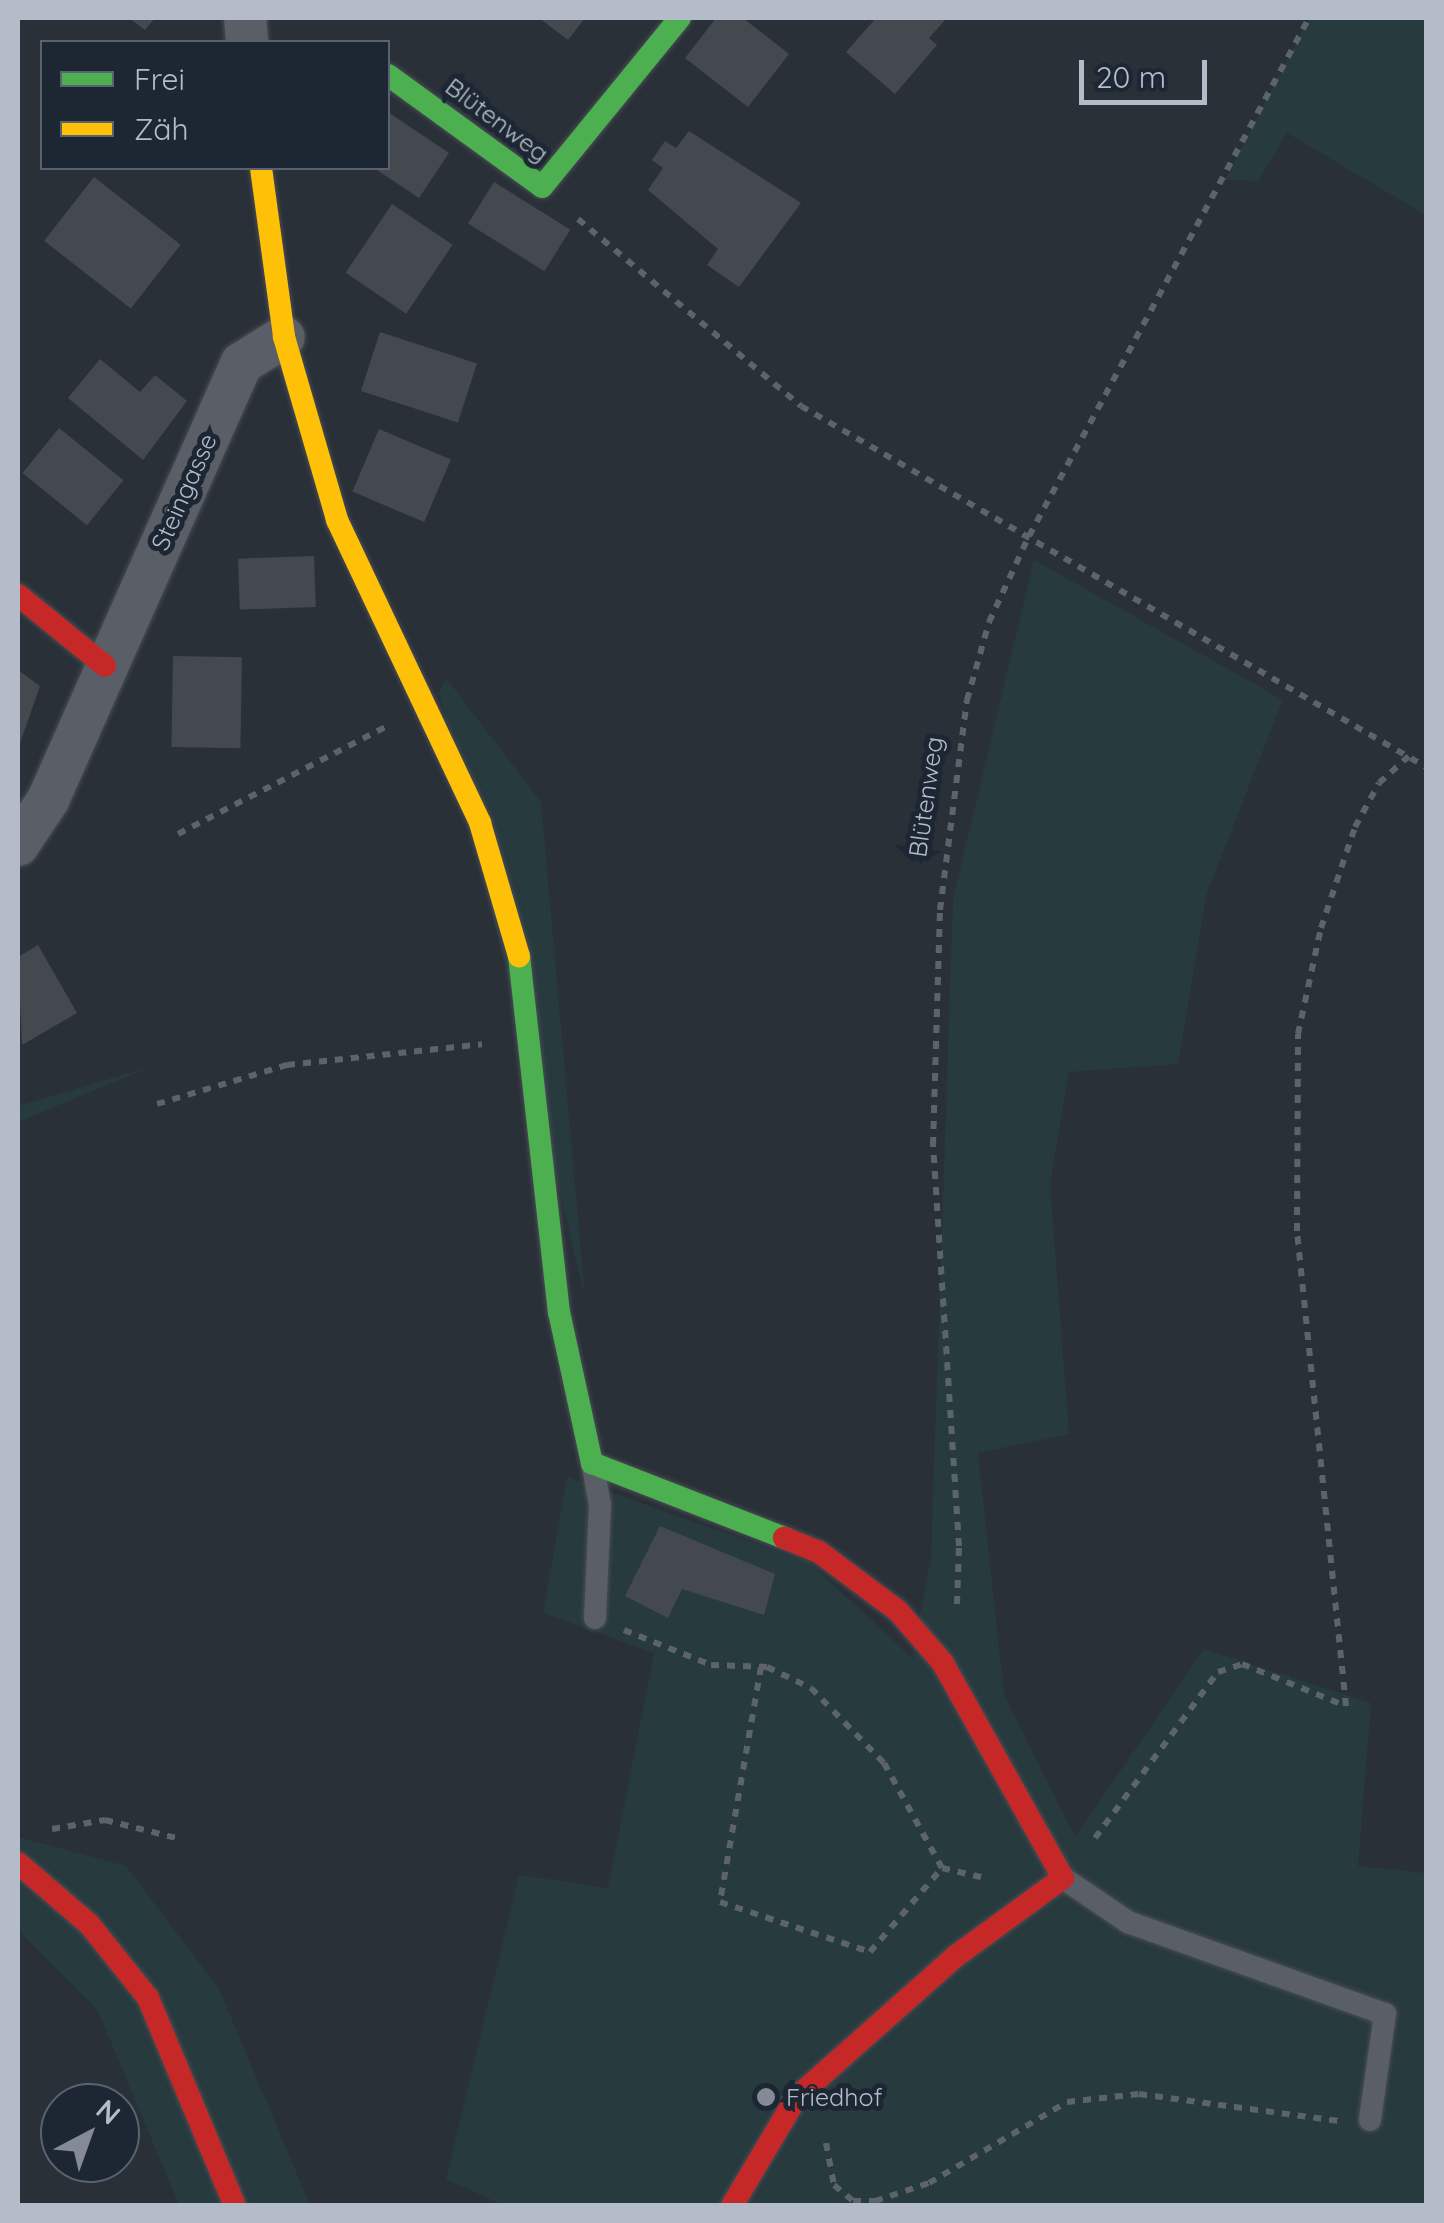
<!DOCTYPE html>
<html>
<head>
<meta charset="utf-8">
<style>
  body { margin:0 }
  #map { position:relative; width:1444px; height:2223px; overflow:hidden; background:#2a3038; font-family:Quicksand,sans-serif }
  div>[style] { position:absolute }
  .green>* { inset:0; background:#273a3e }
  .building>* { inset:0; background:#444950; transform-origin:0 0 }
  .path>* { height:6px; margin-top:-3px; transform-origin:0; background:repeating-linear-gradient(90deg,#5d636a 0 8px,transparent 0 16px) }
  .roads { filter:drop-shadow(0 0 2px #484c53) drop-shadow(0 0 2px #484c53) }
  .lane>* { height:22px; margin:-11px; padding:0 11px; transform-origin:11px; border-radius:11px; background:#5a5e66 }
  .street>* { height:42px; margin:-21px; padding:0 21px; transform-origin:21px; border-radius:21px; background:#5a5e66 }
  .fast>* { height:22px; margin:-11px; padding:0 11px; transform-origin:11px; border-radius:11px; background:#4caf50 }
  .slow>* { height:22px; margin:-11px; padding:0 11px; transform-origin:11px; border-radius:11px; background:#ffc107 }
  .jam>* { height:22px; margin:-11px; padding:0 11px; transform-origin:11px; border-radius:11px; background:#c62828 }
  .dots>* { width:28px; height:28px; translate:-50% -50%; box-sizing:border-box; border:5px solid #1d2633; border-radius:50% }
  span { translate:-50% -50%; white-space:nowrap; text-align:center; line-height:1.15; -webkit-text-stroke:10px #1d2633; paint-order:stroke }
  .street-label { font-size:25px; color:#b4bcc9 }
  .poi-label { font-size:25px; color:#b4bcc9 }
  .left { translate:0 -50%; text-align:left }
  .frame { position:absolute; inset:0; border:20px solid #b4bcc9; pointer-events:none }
  .legend { position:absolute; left:40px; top:40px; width:350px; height:130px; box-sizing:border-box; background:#1d2633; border:2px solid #59626f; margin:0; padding:12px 18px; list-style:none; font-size:30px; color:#b4bcc9 }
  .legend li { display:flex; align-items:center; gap:20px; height:50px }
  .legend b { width:50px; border:2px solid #59626f }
  .north { position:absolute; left:40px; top:2083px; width:100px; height:100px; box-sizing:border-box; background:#1d2633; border:2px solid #59626f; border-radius:50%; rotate:41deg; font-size:28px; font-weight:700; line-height:40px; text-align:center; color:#b4bcc9 }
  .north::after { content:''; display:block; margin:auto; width:35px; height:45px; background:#848b96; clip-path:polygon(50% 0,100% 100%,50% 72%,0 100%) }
  .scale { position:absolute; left:1079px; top:60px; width:128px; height:45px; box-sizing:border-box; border:5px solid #b4bcc9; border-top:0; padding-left:12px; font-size:30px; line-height:35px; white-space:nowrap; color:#b4bcc9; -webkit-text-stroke:8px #1d2633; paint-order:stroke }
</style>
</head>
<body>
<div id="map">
  <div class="green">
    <div style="clip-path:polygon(1309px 18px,1426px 18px,1426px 215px,1287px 133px,1258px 181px,1225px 180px)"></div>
    <div style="clip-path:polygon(1034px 560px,1283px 700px,1207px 892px,1178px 1064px,1069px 1072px,1050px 1183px,1069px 1434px,978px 1453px,1004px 1694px,1075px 1837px,1204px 1649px,1371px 1703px,1358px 1866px,1426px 1873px,1426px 2205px,505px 2206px,446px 2179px,519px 1875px,608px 1888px,654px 1653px,543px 1613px,567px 1477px,809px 1562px,912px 1658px,931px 1557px,953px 899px)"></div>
    <div style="clip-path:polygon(446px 678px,541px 802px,585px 1297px,439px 693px)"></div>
    <div style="clip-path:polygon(153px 1066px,18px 1122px,18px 1123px,18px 1106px)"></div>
    <div style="clip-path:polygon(18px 1837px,126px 1866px,219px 1989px,310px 2205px,179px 2205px,98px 2011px,18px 1930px)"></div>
  </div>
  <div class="building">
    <div style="clip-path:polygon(129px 18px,155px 18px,145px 30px)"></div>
    <div style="clip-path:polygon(539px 18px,585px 18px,568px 40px)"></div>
    <div style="clip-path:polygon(716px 18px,743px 18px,789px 54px,748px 107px,685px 58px)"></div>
    <div style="clip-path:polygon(876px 18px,947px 18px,929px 38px,937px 45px,895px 94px,846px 52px)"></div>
    <div style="clip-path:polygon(388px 112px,449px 153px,419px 198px,374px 168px,388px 168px)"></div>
    <div style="clip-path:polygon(689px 131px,801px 203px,739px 287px,707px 265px,718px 249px,648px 190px,663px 168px,652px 160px,665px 141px,676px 148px)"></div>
    <div style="left:94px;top:177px;width:110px;height:81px;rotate:38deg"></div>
    <div style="left:494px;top:182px;width:90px;height:49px;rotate:32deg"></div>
    <div style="left:392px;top:204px;width:73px;height:83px;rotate:34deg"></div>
    <div style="left:380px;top:332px;width:102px;height:62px;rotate:18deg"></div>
    <div style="clip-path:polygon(100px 359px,140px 392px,155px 375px,187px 401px,143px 460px,68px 398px)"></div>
    <div style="left:59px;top:428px;width:83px;height:58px;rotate:39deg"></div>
    <div style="left:379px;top:429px;width:78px;height:68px;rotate:23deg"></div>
    <div style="left:314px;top:556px;width:51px;height:76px;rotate:88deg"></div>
    <div style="left:173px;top:656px;width:69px;height:91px;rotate:1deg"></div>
    <div style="clip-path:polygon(18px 670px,40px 686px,18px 749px)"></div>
    <div style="clip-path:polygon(38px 945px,77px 1013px,22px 1045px,18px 957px)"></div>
    <div style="clip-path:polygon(660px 1526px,775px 1574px,764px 1615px,682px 1589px,668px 1618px,625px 1596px)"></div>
  </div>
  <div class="path">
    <div style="left:578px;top:219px;width:291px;rotate:40deg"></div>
    <div style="left:801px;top:406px;width:722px;rotate:30.01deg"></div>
    <div style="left:178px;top:834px;width:233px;rotate:-27.3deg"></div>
    <div style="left:157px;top:1104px;width:136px;rotate:-16.7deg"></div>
    <div style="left:287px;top:1065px;width:196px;rotate:-6.1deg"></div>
    <div style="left:957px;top:1604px;width:58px;rotate:-88deg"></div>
    <div style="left:959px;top:1546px;width:402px;rotate:-93.7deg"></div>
    <div style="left:933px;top:1145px;width:235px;rotate:-88.3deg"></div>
    <div style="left:940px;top:910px;width:212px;rotate:-82.7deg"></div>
    <div style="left:967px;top:700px;width:81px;rotate:-74.2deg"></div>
    <div style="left:989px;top:622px;width:95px;rotate:-65.1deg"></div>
    <div style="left:1029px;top:536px;width:589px;rotate:-61.61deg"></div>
    <div style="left:624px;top:1630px;width:94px;rotate:21.9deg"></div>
    <div style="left:711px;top:1665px;width:56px;rotate:2deg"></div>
    <div style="left:767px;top:1667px;width:49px;rotate:25.5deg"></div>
    <div style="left:811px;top:1688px;width:105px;rotate:45.8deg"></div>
    <div style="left:884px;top:1763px;width:120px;rotate:61.1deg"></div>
    <div style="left:942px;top:1868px;width:44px;rotate:13.1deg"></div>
    <div style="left:761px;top:1667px;width:239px;rotate:99.9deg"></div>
    <div style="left:720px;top:1902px;width:158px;rotate:18.4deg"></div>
    <div style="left:870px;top:1952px;width:111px;rotate:-49.4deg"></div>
    <div style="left:52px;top:1829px;width:54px;rotate:-9.6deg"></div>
    <div style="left:105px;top:1820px;width:73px;rotate:14.2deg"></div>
    <div style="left:1095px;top:1838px;width:207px;rotate:-53.5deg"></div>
    <div style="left:1218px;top:1672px;width:25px;rotate:-18deg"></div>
    <div style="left:1242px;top:1664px;width:112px;rotate:22deg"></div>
    <div style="left:1346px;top:1706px;width:478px;rotate:-95.9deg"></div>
    <div style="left:1297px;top:1231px;width:197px;rotate:-89.7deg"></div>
    <div style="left:1298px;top:1034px;width:108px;rotate:-77.8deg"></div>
    <div style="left:1321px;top:928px;width:107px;rotate:-71.4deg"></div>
    <div style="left:1355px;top:827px;width:50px;rotate:-61.4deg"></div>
    <div style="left:1379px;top:783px;width:40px;rotate:-42deg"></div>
    <div style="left:826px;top:2143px;width:43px;rotate:79.2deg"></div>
    <div style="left:834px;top:2185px;width:25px;rotate:40deg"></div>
    <div style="left:853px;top:2201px;width:22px"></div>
    <div style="left:875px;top:2201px;width:57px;rotate:-18.4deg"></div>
    <div style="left:929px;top:2183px;width:160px;rotate:-30.4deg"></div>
    <div style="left:1067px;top:2102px;width:72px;rotate:-6.3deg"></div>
    <div style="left:1139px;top:2094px;width:202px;rotate:7.7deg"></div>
  </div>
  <div class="roads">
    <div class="lane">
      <div style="left:593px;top:1466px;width:39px;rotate:80deg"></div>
      <div style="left:600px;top:1504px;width:114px;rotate:92.5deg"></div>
      <div style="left:1063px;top:1878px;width:78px;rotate:34.1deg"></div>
      <div style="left:1128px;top:1922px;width:273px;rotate:19.7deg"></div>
      <div style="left:1385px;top:2014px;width:107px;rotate:98.1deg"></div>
    </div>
    <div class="street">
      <div style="left:245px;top:18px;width:24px;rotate:85deg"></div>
      <div style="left:18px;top:845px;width:54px;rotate:-56.3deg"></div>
      <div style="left:48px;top:800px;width:478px;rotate:-66.1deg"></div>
      <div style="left:242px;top:363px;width:49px;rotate:-31.8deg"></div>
    </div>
    <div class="fast">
      <div style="left:388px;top:75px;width:190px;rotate:36deg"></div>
      <div style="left:542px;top:187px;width:218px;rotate:-50.8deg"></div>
      <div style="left:519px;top:956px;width:358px;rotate:83.6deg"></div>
      <div style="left:559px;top:1312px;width:155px;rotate:77.7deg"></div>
      <div style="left:592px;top:1463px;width:206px;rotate:21.3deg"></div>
    </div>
    <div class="slow">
      <div style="left:261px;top:168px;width:171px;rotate:82.2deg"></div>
      <div style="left:284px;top:337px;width:191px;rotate:73.8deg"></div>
      <div style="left:337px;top:520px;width:335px;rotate:64.7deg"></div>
      <div style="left:480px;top:823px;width:139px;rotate:73.7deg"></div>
    </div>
    <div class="jam">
      <div style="left:18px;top:595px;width:112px;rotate:39.2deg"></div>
      <div style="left:18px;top:1863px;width:94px;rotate:40.7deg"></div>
      <div style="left:89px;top:1924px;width:95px;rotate:51.4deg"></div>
      <div style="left:148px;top:1998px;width:225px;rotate:67.3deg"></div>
      <div style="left:732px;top:2206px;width:126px;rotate:-59.3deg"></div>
      <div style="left:796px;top:2098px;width:214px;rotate:-41.6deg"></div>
      <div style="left:956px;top:1956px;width:132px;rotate:-36.1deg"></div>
      <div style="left:1063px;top:1878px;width:246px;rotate:-119.2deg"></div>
      <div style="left:943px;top:1663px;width:69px;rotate:-130.9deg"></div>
      <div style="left:898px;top:1611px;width:99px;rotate:-143.2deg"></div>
      <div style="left:819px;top:1552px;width:38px;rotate:-158deg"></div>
    </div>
  </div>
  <div class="dots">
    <div style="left:766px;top:2097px;background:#848b96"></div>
  </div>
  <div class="street-label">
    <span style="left:497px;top:120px;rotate:37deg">Blütenweg</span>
    <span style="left:184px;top:492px;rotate:-66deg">Steingasse</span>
    <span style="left:926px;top:797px;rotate:-82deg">Blütenweg</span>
  </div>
  <div class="poi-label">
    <span class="left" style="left:786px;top:2097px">Friedhof</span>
  </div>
  <div class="frame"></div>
  <ul class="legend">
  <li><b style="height:12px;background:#4caf50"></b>Frei</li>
  <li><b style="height:12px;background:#ffc107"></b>Zäh</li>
  </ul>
  <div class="north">N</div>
  <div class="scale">20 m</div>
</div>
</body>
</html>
